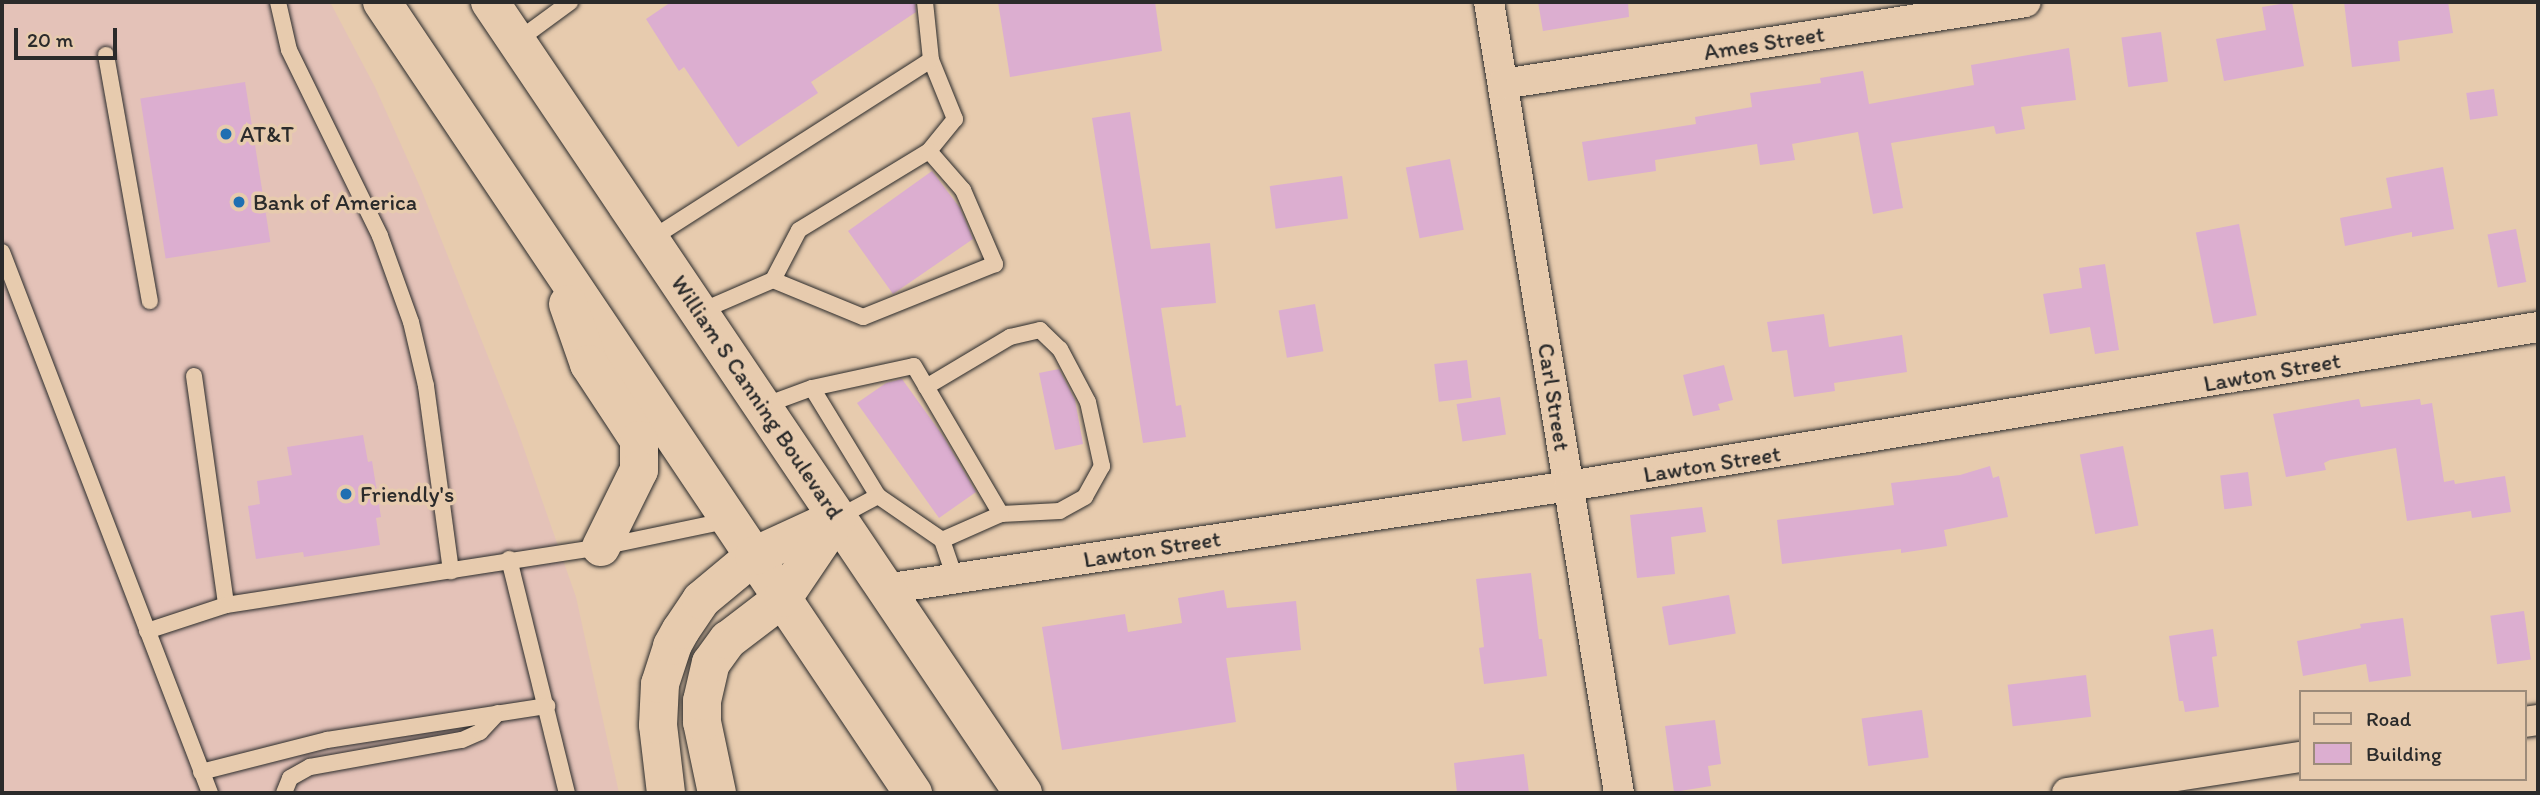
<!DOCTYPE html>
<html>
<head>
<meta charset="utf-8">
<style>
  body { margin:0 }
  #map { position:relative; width:2540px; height:795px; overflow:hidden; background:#e7cbae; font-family:Itim,sans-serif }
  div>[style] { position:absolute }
  .built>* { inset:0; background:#e4c2b8 }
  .building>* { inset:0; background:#dcaed0; transform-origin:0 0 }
  .roads { filter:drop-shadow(0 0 2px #2b2b2b) drop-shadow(0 0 2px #2b2b2b) }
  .lane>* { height:16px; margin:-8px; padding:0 8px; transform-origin:8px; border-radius:8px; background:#e7cbae }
  .street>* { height:30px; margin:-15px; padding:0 15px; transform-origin:15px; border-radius:15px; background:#e7cbae }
  .secondary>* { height:38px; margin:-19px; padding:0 19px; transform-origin:19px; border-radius:19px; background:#e7cbae }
  .dots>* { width:19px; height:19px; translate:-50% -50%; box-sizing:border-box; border:4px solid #e7cbae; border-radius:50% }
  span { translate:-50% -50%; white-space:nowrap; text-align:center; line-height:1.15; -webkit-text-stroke:7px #e7cbae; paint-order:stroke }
  .street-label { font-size:23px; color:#2b2b2b }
  .poi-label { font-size:23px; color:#2b2b2b }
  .left { translate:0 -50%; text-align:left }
  .frame { position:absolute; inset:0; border:4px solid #2b2b2b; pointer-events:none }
  .legend { position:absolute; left:2299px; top:690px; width:228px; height:91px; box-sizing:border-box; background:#e7cbae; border:2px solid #9c8b7a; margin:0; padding:9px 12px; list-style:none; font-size:21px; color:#2b2b2b }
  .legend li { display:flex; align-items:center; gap:14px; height:35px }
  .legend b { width:35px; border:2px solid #9c8b7a }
  .scale { position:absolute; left:14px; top:28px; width:103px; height:32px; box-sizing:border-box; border:4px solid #2b2b2b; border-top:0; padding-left:9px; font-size:21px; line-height:24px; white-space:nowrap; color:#2b2b2b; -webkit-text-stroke:5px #e7cbae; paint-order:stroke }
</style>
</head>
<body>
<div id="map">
  <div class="built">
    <div style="clip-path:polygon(2px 2px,330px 2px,375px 87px,421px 189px,517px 429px,576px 597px,619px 793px,2px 793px)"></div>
  </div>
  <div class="building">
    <div style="clip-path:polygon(671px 2px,915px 2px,916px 12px,811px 82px,818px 93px,738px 147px,684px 67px,679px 71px,646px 19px)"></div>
    <div style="clip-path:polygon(998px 2px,1155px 2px,1162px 51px,1010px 77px)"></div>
    <div style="clip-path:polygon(1538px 2px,1628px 2px,1629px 17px,1543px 31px)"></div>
    <div style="clip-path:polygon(2292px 2px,2304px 66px,2224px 81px,2216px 39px,2266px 30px,2262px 7px)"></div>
    <div style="clip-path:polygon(2344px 2px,2448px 2px,2453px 33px,2398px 41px,2400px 61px,2352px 67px)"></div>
    <div style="left:2161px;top:32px;width:50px;height:40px;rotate:82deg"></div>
    <div style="clip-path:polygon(2069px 48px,2076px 100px,2021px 107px,2025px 129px,1996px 134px,1994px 126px,1891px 143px,1903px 208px,1873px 214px,1858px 132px,1792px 144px,1795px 160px,1760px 165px,1757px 144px,1655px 160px,1656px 171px,1588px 181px,1582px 142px,1696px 124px,1695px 117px,1752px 107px,1750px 93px,1821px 83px,1820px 78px,1863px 71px,1869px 104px,1974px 85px,1971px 65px)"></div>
    <div style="left:245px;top:82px;width:162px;height:106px;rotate:81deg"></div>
    <div style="left:2494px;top:89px;width:27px;height:28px;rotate:82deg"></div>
    <div style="clip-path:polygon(1130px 112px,1151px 249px,1210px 243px,1216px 303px,1161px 308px,1176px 406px,1181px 405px,1186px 437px,1143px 443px,1092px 118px)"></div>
    <div style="left:1450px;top:159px;width:72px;height:45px;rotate:79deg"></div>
    <div style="clip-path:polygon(2443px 167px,2454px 229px,2412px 237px,2412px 232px,2345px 246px,2340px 218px,2392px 208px,2386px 178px)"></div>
    <div style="clip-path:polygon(932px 171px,960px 208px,973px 239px,893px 294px,848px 231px)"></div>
    <div style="left:1342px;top:176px;width:43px;height:73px;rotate:82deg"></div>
    <div style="left:2239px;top:224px;width:93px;height:44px;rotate:79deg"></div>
    <div style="left:2516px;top:229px;width:54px;height:29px;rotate:79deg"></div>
    <div style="clip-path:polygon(2105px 264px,2119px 350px,2095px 354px,2090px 327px,2050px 334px,2043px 294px,2082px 288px,2079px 268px)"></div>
    <div style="left:1315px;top:304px;width:48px;height:37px;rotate:80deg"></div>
    <div style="clip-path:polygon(1824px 314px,1829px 347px,1902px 335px,1907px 372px,1834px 383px,1835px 391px,1794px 397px,1787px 350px,1772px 352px,1767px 322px)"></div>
    <div style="left:1467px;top:360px;width:38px;height:33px;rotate:83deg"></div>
    <div style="clip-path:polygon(1724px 365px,1733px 400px,1718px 404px,1720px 410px,1693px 416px,1683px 375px)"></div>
    <div style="clip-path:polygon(1059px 369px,1075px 400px,1083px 444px,1055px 450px,1039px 373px)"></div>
    <div style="clip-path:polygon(902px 379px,943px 436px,976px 492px,939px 518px,857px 403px,886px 383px)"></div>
    <div style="left:1500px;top:397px;width:38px;height:44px;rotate:81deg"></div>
    <div style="clip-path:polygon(2359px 399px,2361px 407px,2420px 399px,2421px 405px,2432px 403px,2444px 482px,2454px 480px,2455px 484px,2505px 476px,2511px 512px,2472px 518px,2471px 511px,2407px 521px,2396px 448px,2330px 460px,2324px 463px,2326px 470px,2286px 477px,2273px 414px)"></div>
    <div style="clip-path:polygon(363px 435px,368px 462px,372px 461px,381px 517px,376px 518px,380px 545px,304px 557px,303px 552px,256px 559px,248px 506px,260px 504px,257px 481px,292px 475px,287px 447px)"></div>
    <div style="left:2123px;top:446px;width:81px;height:44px;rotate:79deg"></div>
    <div style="clip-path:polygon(1990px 466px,1993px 478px,1999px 476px,2008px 517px,1944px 530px,1947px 546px,1901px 553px,1901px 549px,1782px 564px,1777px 520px,1894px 505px,1891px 483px,1960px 475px)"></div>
    <div style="left:2248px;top:472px;width:34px;height:28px;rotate:83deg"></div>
    <div style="clip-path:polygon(1702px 507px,1706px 532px,1671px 537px,1675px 574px,1637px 578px,1630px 515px)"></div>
    <div style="clip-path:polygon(1531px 573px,1539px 639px,1542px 639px,1547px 676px,1484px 684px,1479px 648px,1484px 647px,1476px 579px)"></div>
    <div style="clip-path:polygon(1224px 590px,1227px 608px,1296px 601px,1301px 650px,1226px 658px,1236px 722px,1062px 750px,1042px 627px,1125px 614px,1128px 632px,1182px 623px,1178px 598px)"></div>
    <div style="left:1729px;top:595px;width:39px;height:68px;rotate:80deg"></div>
    <div style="left:2524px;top:611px;width:49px;height:34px;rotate:82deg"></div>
    <div style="clip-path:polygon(2403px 618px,2411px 676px,2369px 682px,2366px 664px,2303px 676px,2297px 641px,2361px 628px,2360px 624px)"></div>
    <div style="clip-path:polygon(2213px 629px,2217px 656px,2212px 657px,2219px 707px,2185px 712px,2183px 701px,2179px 701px,2169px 636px)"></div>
    <div style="left:2086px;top:675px;width:42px;height:79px;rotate:83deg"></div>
    <div style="left:1922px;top:710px;width:48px;height:61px;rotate:82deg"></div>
    <div style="clip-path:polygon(1715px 720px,1721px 764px,1708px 766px,1711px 786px,1674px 792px,1665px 726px)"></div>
    <div style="clip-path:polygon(1524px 754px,1529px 793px,1457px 793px,1454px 763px)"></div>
  </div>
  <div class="roads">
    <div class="lane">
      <div style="left:278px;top:2px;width:49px;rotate:77.1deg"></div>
      <div style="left:289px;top:50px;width:207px;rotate:63.9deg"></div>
      <div style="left:380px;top:236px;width:91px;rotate:70.2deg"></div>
      <div style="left:411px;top:322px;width:66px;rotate:76.8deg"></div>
      <div style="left:426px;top:386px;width:187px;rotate:82.3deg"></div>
      <div style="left:925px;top:2px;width:58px;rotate:84.1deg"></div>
      <div style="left:931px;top:60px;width:64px;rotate:67.9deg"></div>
      <div style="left:955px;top:119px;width:41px;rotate:129.1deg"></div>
      <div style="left:517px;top:41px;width:66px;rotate:-36.3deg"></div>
      <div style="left:106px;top:55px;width:250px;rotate:79.9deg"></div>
      <div style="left:651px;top:239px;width:332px;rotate:-32.6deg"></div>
      <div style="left:2px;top:252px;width:580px;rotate:68.97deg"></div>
      <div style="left:699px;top:312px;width:81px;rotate:-23.4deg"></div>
      <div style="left:773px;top:280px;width:56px;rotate:-62.5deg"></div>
      <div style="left:799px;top:230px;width:152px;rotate:-31.3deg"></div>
      <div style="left:929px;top:151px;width:52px;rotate:48.9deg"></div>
      <div style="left:963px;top:190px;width:81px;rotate:66.6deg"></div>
      <div style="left:995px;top:264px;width:142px;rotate:158.1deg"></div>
      <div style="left:863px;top:317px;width:97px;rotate:-157.7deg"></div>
      <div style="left:194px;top:376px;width:231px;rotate:82deg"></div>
      <div style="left:926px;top:387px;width:98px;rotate:-30.8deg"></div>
      <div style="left:1010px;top:337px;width:31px;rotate:-13deg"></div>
      <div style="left:1040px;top:330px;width:28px;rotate:44deg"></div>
      <div style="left:1060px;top:349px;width:60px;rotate:62.2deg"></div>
      <div style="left:1088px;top:402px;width:66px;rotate:77.7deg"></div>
      <div style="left:1102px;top:466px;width:35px;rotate:119deg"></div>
      <div style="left:1085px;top:497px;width:29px;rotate:151deg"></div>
      <div style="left:1060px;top:511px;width:59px;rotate:177.1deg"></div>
      <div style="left:812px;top:388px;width:104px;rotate:-12.2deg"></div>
      <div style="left:914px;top:366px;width:172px;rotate:59.6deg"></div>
      <div style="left:1001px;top:514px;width:64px;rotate:156.2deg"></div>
      <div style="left:763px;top:406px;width:52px;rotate:-20.2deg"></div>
      <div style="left:812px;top:388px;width:127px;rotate:58.6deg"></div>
      <div style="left:878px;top:496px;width:78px;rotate:34.5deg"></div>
      <div style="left:942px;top:540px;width:40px;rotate:71.1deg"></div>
      <div style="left:837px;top:518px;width:47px;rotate:-28.2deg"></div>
      <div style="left:509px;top:559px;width:241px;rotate:76.1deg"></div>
      <div style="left:147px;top:631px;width:83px;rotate:-18.2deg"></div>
      <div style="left:226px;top:605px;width:379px;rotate:-8.8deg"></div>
      <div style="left:601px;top:547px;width:132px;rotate:-11.8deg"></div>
      <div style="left:201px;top:772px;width:130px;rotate:-14.3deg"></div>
      <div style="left:327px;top:740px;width:223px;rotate:-8.8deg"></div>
      <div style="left:284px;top:793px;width:16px;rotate:-68deg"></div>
      <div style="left:290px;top:778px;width:23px;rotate:-29deg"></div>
      <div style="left:310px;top:767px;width:154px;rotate:-10.1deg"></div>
      <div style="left:462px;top:740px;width:20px;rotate:-24deg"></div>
      <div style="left:480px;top:732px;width:26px;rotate:-47deg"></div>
    </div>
    <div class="street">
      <div style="left:1489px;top:2px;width:802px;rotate:80.67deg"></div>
      <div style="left:1503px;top:84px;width:529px;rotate:-8.91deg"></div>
      <div style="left:885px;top:589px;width:692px;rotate:-8.56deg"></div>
      <div style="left:1569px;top:486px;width:982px;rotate:-9.32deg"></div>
      <div style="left:2524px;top:722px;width:14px;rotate:-8deg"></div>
      <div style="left:2067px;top:793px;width:236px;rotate:-8.8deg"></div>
    </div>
    <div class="secondary">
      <div style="left:382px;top:2px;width:953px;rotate:56.13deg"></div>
      <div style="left:490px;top:2px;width:954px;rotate:56.03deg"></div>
      <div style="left:568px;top:304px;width:64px;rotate:70.7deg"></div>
      <div style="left:589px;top:364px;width:91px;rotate:56.7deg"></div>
      <div style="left:639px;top:440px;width:30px;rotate:90deg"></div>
      <div style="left:639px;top:470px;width:86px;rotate:116.3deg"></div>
      <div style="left:666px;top:793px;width:68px;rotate:-96.7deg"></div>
      <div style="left:658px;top:725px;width:41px;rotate:-87.2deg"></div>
      <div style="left:660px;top:684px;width:40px;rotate:-72deg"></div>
      <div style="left:672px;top:646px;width:18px;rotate:-61deg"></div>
      <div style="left:681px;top:630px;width:36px;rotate:-56deg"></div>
      <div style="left:701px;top:600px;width:69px;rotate:-39.7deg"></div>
      <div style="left:754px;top:556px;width:91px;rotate:-24.6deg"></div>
      <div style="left:717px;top:793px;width:73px;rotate:-101.9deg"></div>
      <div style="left:702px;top:722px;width:21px;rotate:-90deg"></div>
      <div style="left:702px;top:701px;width:39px;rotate:-77deg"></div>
      <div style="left:711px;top:663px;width:29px;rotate:-54deg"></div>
      <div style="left:728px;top:640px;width:69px;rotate:-37.4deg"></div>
      <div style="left:783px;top:598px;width:97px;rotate:-56deg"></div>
    </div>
  </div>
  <div class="dots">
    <div style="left:226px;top:134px;background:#1f6fb2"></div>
    <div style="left:239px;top:202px;background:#1f6fb2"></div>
    <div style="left:346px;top:494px;background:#1f6fb2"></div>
  </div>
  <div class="street-label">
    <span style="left:1764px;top:43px;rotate:-9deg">Ames Street</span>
    <span style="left:2272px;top:372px;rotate:-10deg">Lawton Street</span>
    <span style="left:757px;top:397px;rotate:56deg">William S Canning Boulevard</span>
    <span style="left:1554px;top:397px;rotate:81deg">Carl Street</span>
    <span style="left:1712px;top:464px;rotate:-9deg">Lawton Street</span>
    <span style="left:1152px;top:549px;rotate:-9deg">Lawton Street</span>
  </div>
  <div class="poi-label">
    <span class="left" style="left:240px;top:134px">AT&amp;T</span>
    <span class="left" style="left:253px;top:202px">Bank of America</span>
    <span class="left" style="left:360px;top:494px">Friendly's</span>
  </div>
  <div class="frame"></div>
  <ul class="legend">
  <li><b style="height:9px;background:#e7cbae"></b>Road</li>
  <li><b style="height:19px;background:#dcaed0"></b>Building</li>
  </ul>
  <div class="scale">20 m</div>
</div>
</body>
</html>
